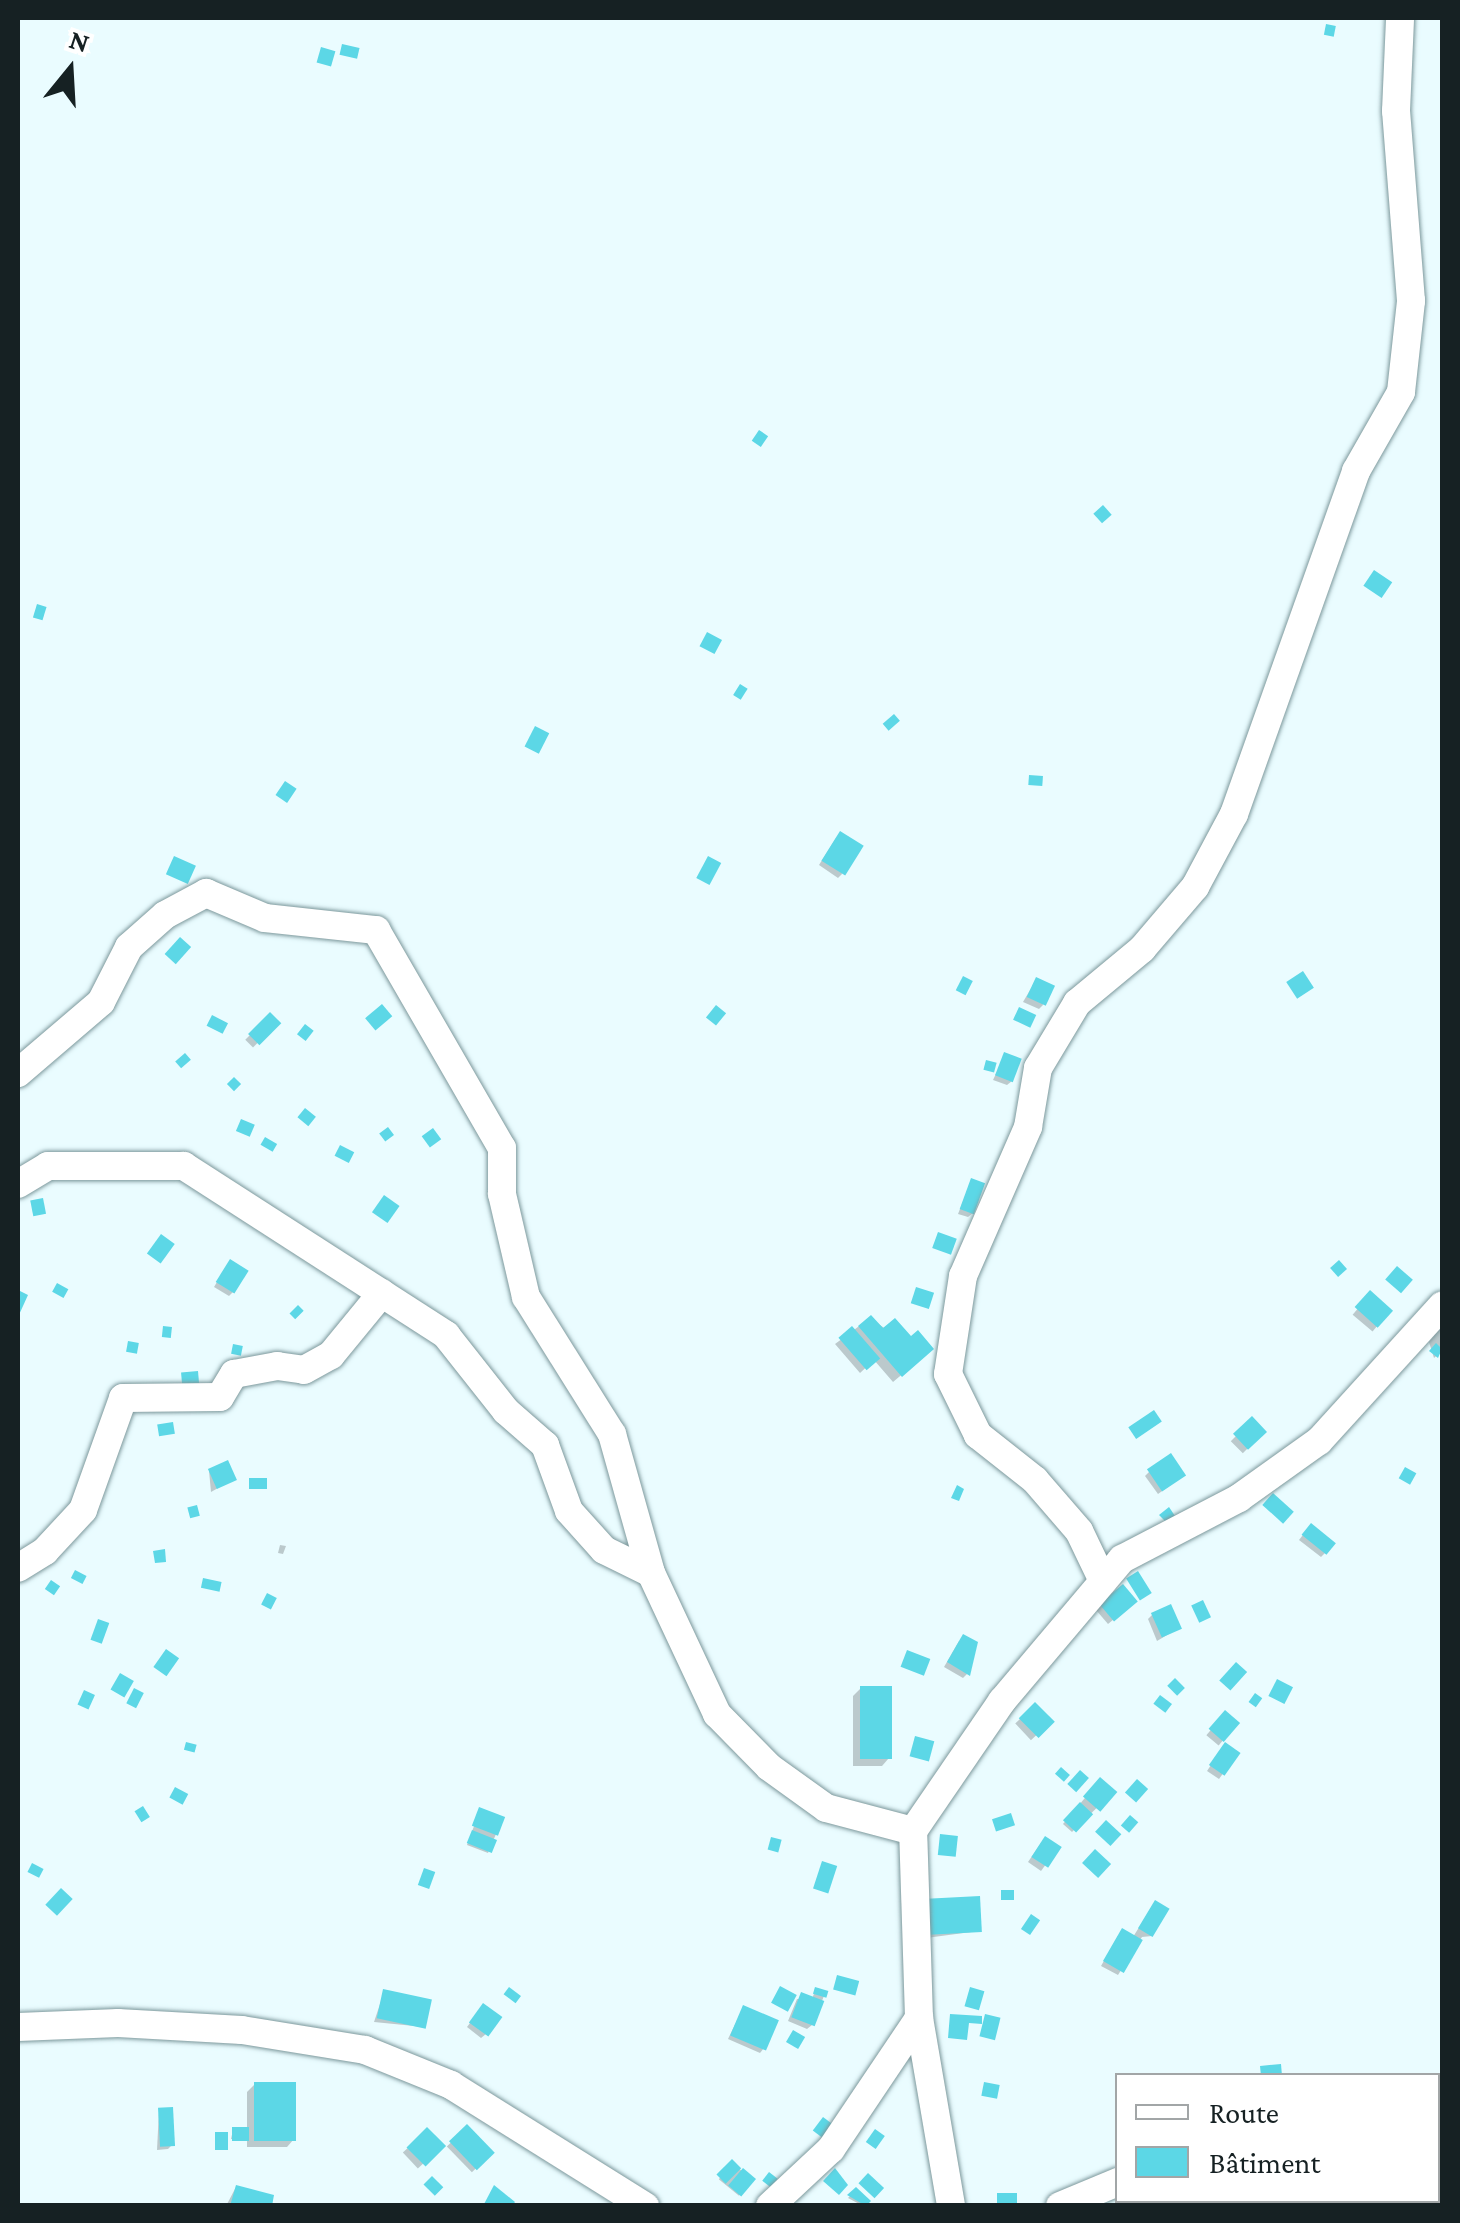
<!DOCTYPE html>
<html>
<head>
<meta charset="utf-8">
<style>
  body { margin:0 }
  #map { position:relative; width:1460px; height:2223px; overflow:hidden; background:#eafcff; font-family:"Crimson Pro",serif }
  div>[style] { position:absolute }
  .shadow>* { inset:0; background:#0003; transform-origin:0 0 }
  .building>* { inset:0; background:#5cd7e6; transform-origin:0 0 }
  .roads { filter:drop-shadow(0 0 2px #7c989c) drop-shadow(0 0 2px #7c989c) }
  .minor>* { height:28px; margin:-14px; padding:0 14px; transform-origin:14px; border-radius:14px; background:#fff }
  span { translate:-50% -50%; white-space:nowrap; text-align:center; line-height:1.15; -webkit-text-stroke:8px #fff; paint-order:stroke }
  .frame { position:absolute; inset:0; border:20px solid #162123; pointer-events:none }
  .legend { position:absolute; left:1115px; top:2073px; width:325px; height:130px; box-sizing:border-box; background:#fff; border:2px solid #a2a6a7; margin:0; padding:12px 18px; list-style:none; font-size:30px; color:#162123 }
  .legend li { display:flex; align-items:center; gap:20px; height:50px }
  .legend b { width:50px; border:2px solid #a2a6a7 }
  .north { position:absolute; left:20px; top:20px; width:100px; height:100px; -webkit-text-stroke:8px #fff; paint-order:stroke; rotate:18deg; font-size:28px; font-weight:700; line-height:40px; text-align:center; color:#162123 }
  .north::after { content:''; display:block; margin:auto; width:35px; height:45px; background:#162123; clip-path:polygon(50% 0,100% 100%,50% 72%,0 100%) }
</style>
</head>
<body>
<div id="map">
  <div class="shadow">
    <div style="clip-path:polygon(836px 838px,842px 874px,838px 878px,819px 865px)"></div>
    <div style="clip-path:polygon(1036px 980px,1043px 1005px,1039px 1009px,1023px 1002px)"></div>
    <div style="left:270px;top:1015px;width:11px;height:35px;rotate:45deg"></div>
    <div style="clip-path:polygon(1005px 1055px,1012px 1081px,1007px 1085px,993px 1080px)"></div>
    <div style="clip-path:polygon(971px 1181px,973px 1213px,968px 1217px,958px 1214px)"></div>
    <div style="clip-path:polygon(226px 1267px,233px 1292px,229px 1296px,214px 1287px)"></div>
    <div style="left:1370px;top:1294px;width:26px;height:27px;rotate:40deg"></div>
    <div style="clip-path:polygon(870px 1318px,924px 1356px,893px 1382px,874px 1360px,860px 1373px,835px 1344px)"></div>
    <div style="clip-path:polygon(1442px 1324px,1442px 1351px,1434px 1358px,1429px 1342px)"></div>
    <div style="left:1252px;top:1420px;width:17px;height:30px;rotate:45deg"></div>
    <div style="clip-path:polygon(209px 1471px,234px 1479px,211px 1492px)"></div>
    <div style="clip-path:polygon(1149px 1472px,1179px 1479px,1158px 1494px,1145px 1476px)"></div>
    <div style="clip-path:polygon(1306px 1531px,1325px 1553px,1321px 1557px,1299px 1540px)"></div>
    <div style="clip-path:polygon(280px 1545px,286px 1546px,283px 1554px,278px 1553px)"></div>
    <div style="clip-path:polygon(1101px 1606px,1130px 1606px,1108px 1624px,1096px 1610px)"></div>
    <div style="clip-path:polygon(1152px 1615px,1179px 1628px,1157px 1641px,1148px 1619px)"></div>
    <div style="clip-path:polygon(959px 1641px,967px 1674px,963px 1678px,944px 1667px)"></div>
    <div style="clip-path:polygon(861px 1688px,889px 1758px,882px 1766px,853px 1766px,853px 1696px)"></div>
    <div style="left:1035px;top:1705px;width:23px;height:27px;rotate:47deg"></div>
    <div style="left:1225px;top:1713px;width:16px;height:29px;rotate:40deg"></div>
    <div style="clip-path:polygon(1221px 1750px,1238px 1753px,1219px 1779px,1207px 1771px)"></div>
    <div style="clip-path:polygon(1100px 1780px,1113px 1792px,1072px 1832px,1063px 1824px)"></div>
    <div style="clip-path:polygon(480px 1810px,496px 1834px,488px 1853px,467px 1845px)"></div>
    <div style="clip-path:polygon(1041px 1843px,1058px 1848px,1041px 1871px,1028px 1862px)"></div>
    <div style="clip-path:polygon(923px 1906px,979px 1931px,926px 1938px)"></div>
    <div style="clip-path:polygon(1151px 1908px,1152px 1936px,1142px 1937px,1118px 1975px,1101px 1966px,1118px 1936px,1133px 1937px)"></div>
    <div style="clip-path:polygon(815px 1991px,824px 1996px,812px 2025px,807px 2029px,788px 2021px,797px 1999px,812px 1999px)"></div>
    <div style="clip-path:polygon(384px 1992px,424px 2027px,374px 2022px)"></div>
    <div style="clip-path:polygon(743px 2008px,764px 2048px,760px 2053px,728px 2039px)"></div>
    <div style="clip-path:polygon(479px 2011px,486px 2034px,481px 2038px,467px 2027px)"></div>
    <div style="clip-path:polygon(255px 2084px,294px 2139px,287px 2147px,247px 2147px,247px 2139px,231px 2139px,233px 2130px,247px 2130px,247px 2092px)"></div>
    <div style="clip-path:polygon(159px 2110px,173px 2144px,168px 2149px,157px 2150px)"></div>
    <div style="left:467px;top:2127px;width:36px;height:28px;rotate:46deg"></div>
    <div style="left:427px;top:2130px;width:22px;height:33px;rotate:47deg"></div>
    <div style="left:732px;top:2163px;width:26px;height:21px;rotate:39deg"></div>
    <div style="clip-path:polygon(236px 2187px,269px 2206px,226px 2206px)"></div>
    <div style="clip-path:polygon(856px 2190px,867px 2201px,863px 2206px,848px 2198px)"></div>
    <div style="clip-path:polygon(1237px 2200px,1249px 2201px,1249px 2206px,1235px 2206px)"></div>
    <div style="clip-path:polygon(1270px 2200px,1287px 2200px,1284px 2206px)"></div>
  </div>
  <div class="building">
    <div style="left:1326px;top:24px;width:10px;height:11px;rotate:11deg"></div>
    <div style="left:342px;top:44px;width:18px;height:11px;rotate:13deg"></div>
    <div style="left:321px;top:47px;width:15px;height:16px;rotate:16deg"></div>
    <div style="left:759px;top:430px;width:11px;height:13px;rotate:34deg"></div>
    <div style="left:1103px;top:505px;width:13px;height:13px;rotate:48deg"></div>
    <div style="left:1374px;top:570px;width:22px;height:19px;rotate:34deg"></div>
    <div style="left:37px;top:604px;width:10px;height:14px;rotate:17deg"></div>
    <div style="left:707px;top:632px;width:17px;height:16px;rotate:28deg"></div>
    <div style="left:740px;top:684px;width:9px;height:13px;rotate:32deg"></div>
    <div style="left:894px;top:714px;width:9px;height:15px;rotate:49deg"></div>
    <div style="left:535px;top:726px;width:16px;height:23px;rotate:27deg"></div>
    <div style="left:1029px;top:775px;width:14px;height:10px;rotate:4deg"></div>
    <div style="left:285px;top:781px;width:14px;height:17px;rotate:34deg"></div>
    <div style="left:840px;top:831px;width:28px;height:35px;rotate:32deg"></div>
    <div style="left:174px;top:856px;width:24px;height:20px;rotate:24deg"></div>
    <div style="left:708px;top:856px;width:15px;height:25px;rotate:28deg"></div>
    <div style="left:180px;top:937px;width:15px;height:23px;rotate:42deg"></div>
    <div style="left:1303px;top:971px;width:20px;height:20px;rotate:57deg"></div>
    <div style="left:963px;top:976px;width:11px;height:16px;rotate:27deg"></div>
    <div style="left:1036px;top:977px;width:21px;height:22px;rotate:25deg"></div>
    <div style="left:382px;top:1004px;width:16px;height:22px;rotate:50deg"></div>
    <div style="left:716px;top:1005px;width:13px;height:16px;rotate:39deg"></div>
    <div style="left:1019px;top:1007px;width:19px;height:14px;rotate:25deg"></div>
    <div style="left:270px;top:1012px;width:16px;height:31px;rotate:45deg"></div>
    <div style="left:212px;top:1015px;width:18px;height:12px;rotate:27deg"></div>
    <div style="left:305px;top:1024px;width:11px;height:13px;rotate:38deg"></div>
    <div style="left:1004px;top:1052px;width:19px;height:25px;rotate:21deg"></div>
    <div style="left:185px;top:1053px;width:9px;height:13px;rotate:49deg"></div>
    <div style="left:986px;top:1060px;width:11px;height:10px;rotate:15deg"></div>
    <div style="left:234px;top:1077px;width:10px;height:10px;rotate:45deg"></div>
    <div style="left:305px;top:1108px;width:14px;height:12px;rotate:39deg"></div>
    <div style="left:241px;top:1119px;width:15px;height:13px;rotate:23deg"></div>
    <div style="left:388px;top:1127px;width:10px;height:11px;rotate:53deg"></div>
    <div style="left:433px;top:1128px;width:14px;height:14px;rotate:54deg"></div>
    <div style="left:265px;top:1137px;width:14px;height:9px;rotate:30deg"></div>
    <div style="left:340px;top:1145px;width:16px;height:12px;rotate:27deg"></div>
    <div style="left:971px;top:1178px;width:15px;height:33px;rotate:20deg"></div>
    <div style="left:384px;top:1195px;width:19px;height:21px;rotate:35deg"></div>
    <div style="left:43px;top:1198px;width:16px;height:13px;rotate:79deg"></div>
    <div style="left:938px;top:1232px;width:20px;height:17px;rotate:20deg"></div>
    <div style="left:161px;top:1234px;width:17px;height:24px;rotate:36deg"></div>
    <div style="left:230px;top:1259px;width:22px;height:27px;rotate:32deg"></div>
    <div style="left:1339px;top:1260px;width:12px;height:12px;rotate:48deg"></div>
    <div style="left:1397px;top:1266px;width:21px;height:18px;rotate:41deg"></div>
    <div style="left:57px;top:1283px;width:13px;height:10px;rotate:29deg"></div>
    <div style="left:916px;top:1287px;width:19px;height:17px;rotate:18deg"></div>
    <div style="clip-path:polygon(18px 1290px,28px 1295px,18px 1317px)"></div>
    <div style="left:1370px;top:1290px;width:31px;height:23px;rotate:42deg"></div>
    <div style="left:298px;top:1305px;width:8px;height:12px;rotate:45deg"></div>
    <div style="clip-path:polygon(871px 1315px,883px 1328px,895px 1318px,911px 1336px,918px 1330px,934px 1349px,902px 1377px,858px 1326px)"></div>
    <div style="left:163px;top:1326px;width:9px;height:11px;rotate:6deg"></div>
    <div style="left:852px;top:1326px;width:43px;height:18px;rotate:49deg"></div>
    <div style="left:128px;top:1341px;width:11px;height:11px;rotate:10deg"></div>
    <div style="clip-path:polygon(1436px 1343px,1442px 1349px,1438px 1358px,1429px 1351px)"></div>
    <div style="left:233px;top:1344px;width:10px;height:10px;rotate:11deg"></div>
    <div style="left:198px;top:1371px;width:12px;height:17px;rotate:85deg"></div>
    <div style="left:1154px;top:1410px;width:14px;height:31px;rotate:56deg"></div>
    <div style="left:1252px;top:1416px;width:22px;height:26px;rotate:47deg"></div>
    <div style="left:173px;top:1422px;width:12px;height:16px;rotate:81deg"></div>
    <div style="left:1171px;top:1453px;width:27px;height:29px;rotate:56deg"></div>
    <div style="left:228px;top:1460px;width:22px;height:22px;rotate:66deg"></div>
    <div style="left:1405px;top:1467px;width:13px;height:13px;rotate:29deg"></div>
    <div style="left:249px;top:1478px;width:18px;height:11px"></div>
    <div style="clip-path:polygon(957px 1485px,964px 1489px,959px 1501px,951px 1498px)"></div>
    <div style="left:1273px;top:1493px;width:28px;height:16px;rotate:42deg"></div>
    <div style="left:197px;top:1505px;width:11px;height:10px;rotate:75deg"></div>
    <div style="clip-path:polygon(1169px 1507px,1175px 1516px,1167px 1523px,1159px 1515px)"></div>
    <div style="left:1311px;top:1523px;width:32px;height:15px;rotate:39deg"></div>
    <div style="clip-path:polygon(165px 1549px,166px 1562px,155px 1563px,153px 1551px)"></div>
    <div style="left:75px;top:1570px;width:13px;height:9px;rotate:27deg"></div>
    <div style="left:1138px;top:1571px;width:26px;height:14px;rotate:58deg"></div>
    <div style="left:203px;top:1578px;width:19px;height:10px;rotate:12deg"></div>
    <div style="left:51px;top:1580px;width:11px;height:11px;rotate:34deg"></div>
    <div style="left:1123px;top:1584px;width:23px;height:31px;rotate:50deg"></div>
    <div style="left:267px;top:1593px;width:11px;height:13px;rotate:27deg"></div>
    <div style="left:1203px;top:1600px;width:19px;height:13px;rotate:65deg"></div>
    <div style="left:1171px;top:1604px;width:27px;height:22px;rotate:66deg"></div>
    <div style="left:98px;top:1619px;width:12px;height:22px;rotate:20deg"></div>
    <div style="clip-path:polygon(963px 1634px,978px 1642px,970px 1676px,947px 1662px)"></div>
    <div style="left:166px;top:1649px;width:16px;height:22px;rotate:35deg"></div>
    <div style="left:907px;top:1650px;width:25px;height:18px;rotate:21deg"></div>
    <div style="left:1236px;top:1662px;width:15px;height:25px;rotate:42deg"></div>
    <div style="left:120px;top:1673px;width:16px;height:19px;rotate:30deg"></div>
    <div style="left:1175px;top:1678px;width:14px;height:11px;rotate:45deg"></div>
    <div style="left:1277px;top:1679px;width:18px;height:19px;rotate:27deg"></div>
    <div style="left:860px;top:1686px;width:32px;height:73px"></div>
    <div style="left:134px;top:1688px;width:11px;height:17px;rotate:27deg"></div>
    <div style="left:84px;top:1690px;width:12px;height:16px;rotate:24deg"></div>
    <div style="left:1255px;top:1693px;width:9px;height:11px;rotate:36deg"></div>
    <div style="left:1160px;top:1695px;width:15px;height:11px;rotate:37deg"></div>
    <div style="left:1035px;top:1702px;width:28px;height:23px;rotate:45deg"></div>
    <div style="left:1225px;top:1710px;width:20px;height:25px;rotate:41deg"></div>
    <div style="left:915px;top:1736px;width:20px;height:21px;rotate:15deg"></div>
    <div style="left:186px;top:1742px;width:11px;height:8px;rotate:15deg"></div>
    <div style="left:1225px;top:1742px;width:19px;height:28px;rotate:35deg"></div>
    <div style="left:1061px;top:1767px;width:12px;height:9px;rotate:42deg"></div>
    <div style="left:1080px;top:1770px;width:12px;height:19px;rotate:42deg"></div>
    <div style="left:1100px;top:1777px;width:23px;height:26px;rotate:41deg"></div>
    <div style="left:1137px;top:1779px;width:15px;height:18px;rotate:42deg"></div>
    <div style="left:175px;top:1787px;width:15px;height:12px;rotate:28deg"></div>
    <div style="left:1080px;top:1802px;width:18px;height:25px;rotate:43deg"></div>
    <div style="left:143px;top:1806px;width:13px;height:10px;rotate:58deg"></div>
    <div style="left:479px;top:1807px;width:28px;height:20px;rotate:21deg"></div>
    <div style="left:1011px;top:1813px;width:13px;height:20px;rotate:72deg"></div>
    <div style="left:1130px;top:1815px;width:11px;height:14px;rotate:41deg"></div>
    <div style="left:1106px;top:1820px;width:21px;height:16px;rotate:43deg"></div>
    <div style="left:472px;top:1830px;width:27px;height:14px;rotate:22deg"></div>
    <div style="left:940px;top:1834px;width:18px;height:21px;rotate:6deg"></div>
    <div style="left:1045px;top:1836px;width:20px;height:25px;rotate:33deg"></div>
    <div style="left:771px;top:1837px;width:11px;height:13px;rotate:15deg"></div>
    <div style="left:1095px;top:1849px;width:22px;height:19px;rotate:43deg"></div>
    <div style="left:822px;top:1861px;width:16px;height:29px;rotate:18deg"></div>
    <div style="left:32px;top:1863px;width:13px;height:10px;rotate:27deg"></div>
    <div style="left:424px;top:1868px;width:12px;height:18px;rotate:20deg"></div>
    <div style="left:61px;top:1888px;width:16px;height:23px;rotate:43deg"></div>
    <div style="left:1014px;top:1890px;width:10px;height:13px;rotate:90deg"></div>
    <div style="left:980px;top:1896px;width:36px;height:53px;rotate:87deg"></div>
    <div style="left:1155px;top:1900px;width:17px;height:33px;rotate:31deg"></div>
    <div style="left:1031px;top:1914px;width:11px;height:18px;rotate:34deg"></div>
    <div style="left:1122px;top:1928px;width:24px;height:38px;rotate:30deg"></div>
    <div style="left:837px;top:1975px;width:23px;height:15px;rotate:15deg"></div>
    <div style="left:780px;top:1986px;width:19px;height:19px;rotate:28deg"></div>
    <div style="left:509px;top:1987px;width:15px;height:9px;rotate:37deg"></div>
    <div style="left:815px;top:1987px;width:14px;height:7px;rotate:17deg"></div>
    <div style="left:970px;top:1987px;width:15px;height:20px;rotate:16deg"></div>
    <div style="left:383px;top:1989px;width:50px;height:30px;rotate:12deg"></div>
    <div style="left:801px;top:1992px;width:25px;height:27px;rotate:21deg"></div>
    <div style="left:483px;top:2003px;width:24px;height:24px;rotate:36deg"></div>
    <div style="left:743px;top:2005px;width:39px;height:33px;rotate:23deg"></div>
    <div style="clip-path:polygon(950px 2014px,982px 2016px,982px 2024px,969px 2023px,967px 2040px,948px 2038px)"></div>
    <div style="left:985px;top:2014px;width:16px;height:23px;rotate:14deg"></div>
    <div style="left:793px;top:2030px;width:14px;height:14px;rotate:30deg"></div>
    <div style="clip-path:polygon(1281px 2064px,1282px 2076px,1261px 2076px,1260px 2066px)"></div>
    <div style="left:254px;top:2082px;width:42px;height:59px"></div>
    <div style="left:984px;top:2082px;width:16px;height:14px;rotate:11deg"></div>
    <div style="left:173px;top:2107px;width:39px;height:15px;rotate:87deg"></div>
    <div style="left:823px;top:2117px;width:15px;height:17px;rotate:37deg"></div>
    <div style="left:467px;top:2124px;width:40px;height:25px;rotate:46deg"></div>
    <div style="left:232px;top:2127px;width:17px;height:14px"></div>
    <div style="left:427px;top:2127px;width:27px;height:29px;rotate:45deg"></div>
    <div style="left:875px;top:2129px;width:12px;height:16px;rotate:35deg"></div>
    <div style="left:215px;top:2132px;width:13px;height:18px"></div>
    <div style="left:732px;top:2159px;width:13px;height:22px;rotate:45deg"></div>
    <div style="left:743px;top:2168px;width:17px;height:23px;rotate:40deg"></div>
    <div style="clip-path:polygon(835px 2168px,848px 2185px,839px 2195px,823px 2181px)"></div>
    <div style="left:769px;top:2172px;width:11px;height:11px;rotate:38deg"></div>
    <div style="left:868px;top:2173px;width:22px;height:14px;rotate:43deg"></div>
    <div style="left:432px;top:2176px;width:16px;height:12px;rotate:45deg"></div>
    <div style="clip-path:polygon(236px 2185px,274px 2195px,272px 2206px,230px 2206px)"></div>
    <div style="clip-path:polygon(494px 2185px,515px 2202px,512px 2206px,483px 2206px)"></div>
    <div style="clip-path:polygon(856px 2187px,871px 2201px,866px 2206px,847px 2195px)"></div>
    <div style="left:1017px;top:2193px;width:13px;height:20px;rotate:90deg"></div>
    <div style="clip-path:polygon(1316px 2200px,1335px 2200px,1314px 2206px)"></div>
  </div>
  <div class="roads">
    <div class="minor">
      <div style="left:18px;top:1073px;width:109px;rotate:-40.5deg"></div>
      <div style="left:101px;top:1002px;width:62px;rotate:-63deg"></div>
      <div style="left:129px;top:947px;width:48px;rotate:-41.6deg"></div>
      <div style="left:165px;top:915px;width:47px;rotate:-28.2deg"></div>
      <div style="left:206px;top:893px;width:64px;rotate:23deg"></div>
      <div style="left:265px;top:918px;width:112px;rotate:6.2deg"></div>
      <div style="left:376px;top:930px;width:252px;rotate:60deg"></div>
      <div style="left:502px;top:1148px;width:46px;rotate:90deg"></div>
      <div style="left:502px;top:1194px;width:106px;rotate:76.9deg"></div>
      <div style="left:526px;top:1297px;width:162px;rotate:57.9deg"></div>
      <div style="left:612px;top:1434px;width:144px;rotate:74.3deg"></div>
      <div style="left:18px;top:1184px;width:35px;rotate:-31deg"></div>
      <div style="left:48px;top:1166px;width:136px"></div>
      <div style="left:184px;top:1166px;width:312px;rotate:32.8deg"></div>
      <div style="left:446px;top:1335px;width:97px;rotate:51.7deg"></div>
      <div style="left:506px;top:1411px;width:52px;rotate:41.1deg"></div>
      <div style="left:545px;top:1445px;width:70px;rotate:70deg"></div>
      <div style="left:569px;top:1511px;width:52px;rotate:48.1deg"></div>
      <div style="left:604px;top:1550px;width:52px;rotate:26.1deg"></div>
      <div style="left:651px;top:1573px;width:156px;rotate:64.9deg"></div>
      <div style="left:717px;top:1714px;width:74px;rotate:45.5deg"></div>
      <div style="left:769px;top:1767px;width:70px;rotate:35.7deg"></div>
      <div style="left:826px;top:1808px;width:90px;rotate:14.8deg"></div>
      <div style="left:18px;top:1568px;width:32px;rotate:-32deg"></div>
      <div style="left:45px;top:1551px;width:56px;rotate:-47.2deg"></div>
      <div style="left:83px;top:1510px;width:119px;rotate:-70.3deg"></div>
      <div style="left:123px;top:1398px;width:97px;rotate:-0.6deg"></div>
      <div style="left:220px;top:1397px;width:27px;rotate:-59deg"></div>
      <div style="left:234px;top:1374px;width:44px;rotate:-10.5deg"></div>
      <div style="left:277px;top:1366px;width:27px;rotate:8deg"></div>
      <div style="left:304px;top:1370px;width:31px;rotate:-29deg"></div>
      <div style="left:331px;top:1355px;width:80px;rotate:-50.6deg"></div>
      <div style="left:1103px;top:1581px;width:55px;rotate:-115.6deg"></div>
      <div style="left:1079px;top:1531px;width:67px;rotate:-130.8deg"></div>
      <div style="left:1035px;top:1480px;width:73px;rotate:-141.7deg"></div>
      <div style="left:978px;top:1435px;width:68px;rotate:-116.2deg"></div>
      <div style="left:948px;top:1374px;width:99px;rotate:-81.3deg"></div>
      <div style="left:963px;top:1276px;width:163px;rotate:-66.4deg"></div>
      <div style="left:1028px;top:1127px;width:60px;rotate:-80.4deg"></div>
      <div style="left:1038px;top:1068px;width:76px;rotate:-59deg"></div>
      <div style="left:1077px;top:1003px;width:85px;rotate:-39.7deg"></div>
      <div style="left:1142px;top:949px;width:82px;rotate:-49.5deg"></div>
      <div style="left:1195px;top:887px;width:83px;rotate:-61.9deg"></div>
      <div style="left:1234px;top:814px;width:364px;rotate:-70.4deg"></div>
      <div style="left:1356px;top:471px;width:91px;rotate:-60.3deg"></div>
      <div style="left:1401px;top:392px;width:92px;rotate:-83.7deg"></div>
      <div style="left:1411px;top:301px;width:191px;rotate:-94.5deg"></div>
      <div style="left:1396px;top:111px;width:93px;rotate:-87.5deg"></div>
      <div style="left:919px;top:2018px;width:191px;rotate:80.3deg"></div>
      <div style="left:18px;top:2027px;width:100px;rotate:-2.3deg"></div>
      <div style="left:118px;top:2023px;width:124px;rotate:3.2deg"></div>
      <div style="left:242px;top:2030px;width:125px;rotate:9.2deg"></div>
      <div style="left:365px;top:2050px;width:93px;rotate:22.1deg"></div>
      <div style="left:451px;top:2085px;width:229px;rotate:32deg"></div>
      <div style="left:1438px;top:2108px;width:4px;rotate:-14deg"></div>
      <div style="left:770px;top:2206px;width:83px;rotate:-43.1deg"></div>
      <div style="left:831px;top:2149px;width:158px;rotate:-56.1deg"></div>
      <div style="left:919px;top:2018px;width:187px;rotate:-91.8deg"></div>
      <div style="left:913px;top:1831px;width:158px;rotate:-55.6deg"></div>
      <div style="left:1002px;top:1701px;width:186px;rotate:-49.8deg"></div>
      <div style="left:1122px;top:1559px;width:132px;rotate:-27.5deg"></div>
      <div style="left:1239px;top:1498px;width:98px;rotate:-35.5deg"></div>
      <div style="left:1319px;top:1441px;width:183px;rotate:-47.7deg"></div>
      <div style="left:1060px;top:2206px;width:63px;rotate:-22.5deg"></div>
    </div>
  </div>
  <div class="frame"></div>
  <ul class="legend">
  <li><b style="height:12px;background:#fff"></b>Route</li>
  <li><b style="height:28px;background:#5cd7e6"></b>Bâtiment</li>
  </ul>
  <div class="north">N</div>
</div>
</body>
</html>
